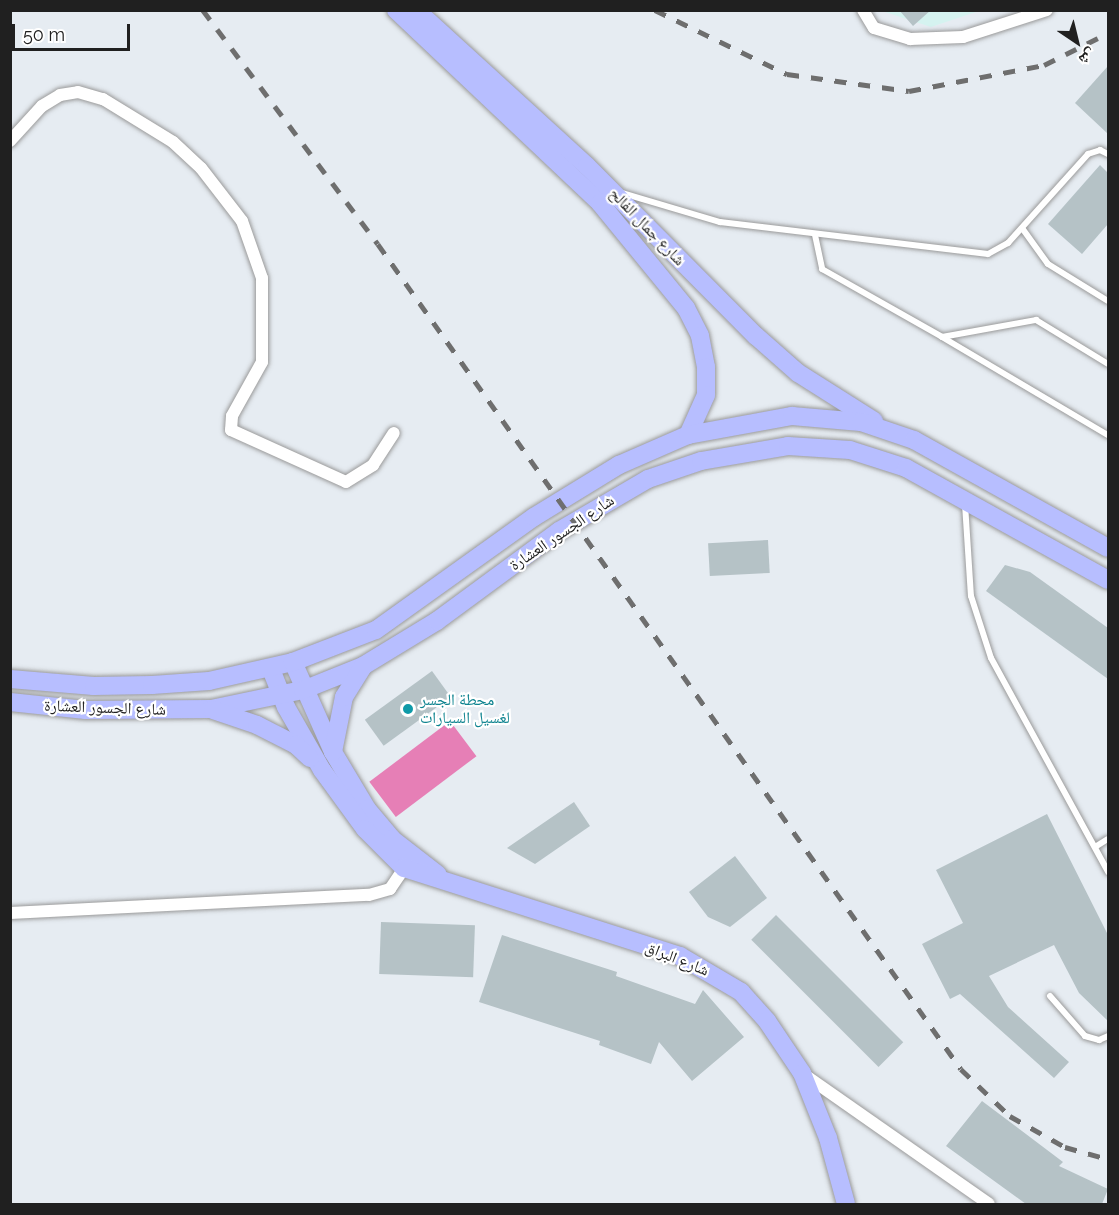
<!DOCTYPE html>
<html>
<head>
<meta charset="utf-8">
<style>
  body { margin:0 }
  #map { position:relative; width:1119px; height:1215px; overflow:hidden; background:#e6ecf2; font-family:Raleway,"Noto Naskh Arabic",sans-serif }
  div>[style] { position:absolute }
  .commercial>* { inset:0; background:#d5f3f0 }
  .pitch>* { inset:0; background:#e67fb6; transform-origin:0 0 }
  .building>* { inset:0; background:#b5c2c6; transform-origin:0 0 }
  .roads { filter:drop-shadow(0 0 2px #9a9a9a) drop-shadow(0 0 2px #9a9a9a) }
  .lane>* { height:6px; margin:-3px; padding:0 3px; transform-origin:3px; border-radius:3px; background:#fff }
  .street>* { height:12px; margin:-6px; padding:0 6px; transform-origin:6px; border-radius:6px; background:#fff }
  .secondary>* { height:18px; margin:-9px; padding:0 9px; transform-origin:9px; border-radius:9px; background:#b7beff }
  .rail>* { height:4.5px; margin-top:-2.25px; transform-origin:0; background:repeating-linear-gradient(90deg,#6e6e6e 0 12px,transparent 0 24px) }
  .dots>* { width:16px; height:16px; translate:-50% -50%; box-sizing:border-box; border:3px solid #fff; border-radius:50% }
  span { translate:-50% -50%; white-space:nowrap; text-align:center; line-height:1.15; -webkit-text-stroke:4.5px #fff; paint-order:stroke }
  .street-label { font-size:16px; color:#202020 }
  .culture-label { font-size:16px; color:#0d838f }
  .left { translate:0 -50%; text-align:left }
  .frame { position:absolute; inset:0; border:12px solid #202020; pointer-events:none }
  .north { position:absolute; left:1047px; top:12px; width:60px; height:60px; -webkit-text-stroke:4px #fff; paint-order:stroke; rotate:145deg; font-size:16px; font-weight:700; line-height:24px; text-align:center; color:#202020 }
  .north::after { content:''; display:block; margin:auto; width:21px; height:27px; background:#202020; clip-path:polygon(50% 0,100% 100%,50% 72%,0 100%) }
  .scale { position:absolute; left:12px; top:24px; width:118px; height:27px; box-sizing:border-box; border:3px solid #202020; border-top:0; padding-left:8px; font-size:18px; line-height:21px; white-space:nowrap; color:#202020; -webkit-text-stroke:4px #fff; paint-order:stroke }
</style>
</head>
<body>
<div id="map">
  <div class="commercial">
    <div style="clip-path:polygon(882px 11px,979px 11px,931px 27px)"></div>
  </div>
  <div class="pitch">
    <div style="left:450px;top:721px;width:44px;height:101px;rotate:53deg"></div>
  </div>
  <div class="building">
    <div style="clip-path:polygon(899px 10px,931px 10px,913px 26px)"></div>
    <div style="clip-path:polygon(1108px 66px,1108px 134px,1075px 103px)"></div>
    <div style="clip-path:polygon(1100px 165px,1108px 173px,1108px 224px,1082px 254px,1048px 224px)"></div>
    <div style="left:768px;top:540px;width:33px;height:60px;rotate:87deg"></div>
    <div style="clip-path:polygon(1005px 565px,1030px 572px,1108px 628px,1108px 679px,986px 591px)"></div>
    <div style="left:432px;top:671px;width:32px;height:83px;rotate:54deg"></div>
    <div style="clip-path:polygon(574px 802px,590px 826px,535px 864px,507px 848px)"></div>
    <div style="clip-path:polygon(1047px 814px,1108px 935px,1108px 1021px,1079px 993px,1054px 945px,989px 976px,1008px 1007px,1069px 1062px,1054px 1078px,960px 994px,950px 999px,922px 944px,963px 923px,936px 870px)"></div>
    <div style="clip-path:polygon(735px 856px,767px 898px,730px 927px,708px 917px,689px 892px)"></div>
    <div style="left:776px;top:915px;width:180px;height:35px;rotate:45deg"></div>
    <div style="left:381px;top:922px;width:94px;height:52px;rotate:2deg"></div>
    <div style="clip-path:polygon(502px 935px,617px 972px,616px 976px,695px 1004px,703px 990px,744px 1037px,692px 1081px,659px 1042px,651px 1064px,599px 1045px,600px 1041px,479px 1002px)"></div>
    <div style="clip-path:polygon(982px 1101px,1063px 1162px,1059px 1166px,1108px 1189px,1102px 1204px,1026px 1204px,946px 1146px)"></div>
  </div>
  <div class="roads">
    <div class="lane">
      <div style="left:622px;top:193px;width:102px;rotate:16.5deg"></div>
      <div style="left:720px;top:222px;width:270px;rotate:6.8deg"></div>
      <div style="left:988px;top:254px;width:23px;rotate:-29deg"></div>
      <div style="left:1008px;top:243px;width:120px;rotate:-48deg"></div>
      <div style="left:1088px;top:154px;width:13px;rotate:-18deg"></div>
      <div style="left:1100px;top:150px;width:9px;rotate:27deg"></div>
      <div style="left:1022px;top:228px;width:44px;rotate:54.2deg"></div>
      <div style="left:1048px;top:264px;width:70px;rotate:31.7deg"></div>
      <div style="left:815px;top:235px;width:35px;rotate:78deg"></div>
      <div style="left:822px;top:269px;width:138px;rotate:29.5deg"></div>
      <div style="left:942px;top:337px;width:96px;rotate:-10.3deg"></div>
      <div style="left:1036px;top:320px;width:84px;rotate:31.4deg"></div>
      <div style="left:942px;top:337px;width:193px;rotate:30.6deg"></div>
      <div style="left:965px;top:504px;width:92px;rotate:86.3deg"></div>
      <div style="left:971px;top:596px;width:65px;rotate:72.1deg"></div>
      <div style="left:991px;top:658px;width:244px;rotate:61.3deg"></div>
      <div style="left:1095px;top:847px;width:15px;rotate:-32deg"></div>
      <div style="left:1050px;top:996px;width:53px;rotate:48.8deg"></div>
      <div style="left:1085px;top:1036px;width:15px;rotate:16deg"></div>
      <div style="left:1099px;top:1040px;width:10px;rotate:-24deg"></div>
    </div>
    <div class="street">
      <div style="left:863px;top:10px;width:21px;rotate:59deg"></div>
      <div style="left:874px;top:28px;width:38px;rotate:17deg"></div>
      <div style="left:910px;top:39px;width:53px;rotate:-2.2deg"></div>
      <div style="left:963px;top:37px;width:88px;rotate:-17.8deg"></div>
      <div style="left:10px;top:141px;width:47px;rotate:-47.6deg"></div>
      <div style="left:42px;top:106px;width:21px;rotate:-31deg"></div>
      <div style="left:60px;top:95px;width:18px;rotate:-9deg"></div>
      <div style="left:78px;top:92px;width:26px;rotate:16deg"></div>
      <div style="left:103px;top:99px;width:82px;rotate:31.6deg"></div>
      <div style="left:173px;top:142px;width:38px;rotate:43deg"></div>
      <div style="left:201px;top:168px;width:67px;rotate:52.3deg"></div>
      <div style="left:242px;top:221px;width:60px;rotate:70.7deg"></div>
      <div style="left:262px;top:278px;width:84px;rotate:90deg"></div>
      <div style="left:262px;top:362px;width:62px;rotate:119.1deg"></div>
      <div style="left:232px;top:416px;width:14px;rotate:94deg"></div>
      <div style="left:231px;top:430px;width:126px;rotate:24.3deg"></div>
      <div style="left:346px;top:482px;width:32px;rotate:-32deg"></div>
      <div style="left:373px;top:465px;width:38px;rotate:-57deg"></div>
      <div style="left:10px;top:913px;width:359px;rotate:-2.9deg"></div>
      <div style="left:369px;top:895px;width:22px;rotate:-16deg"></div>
      <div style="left:390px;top:889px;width:25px;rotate:-56deg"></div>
      <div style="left:802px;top:1073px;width:228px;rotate:35deg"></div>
    </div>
    <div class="secondary">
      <div style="left:396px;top:10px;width:281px;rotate:43.4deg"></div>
      <div style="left:600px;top:203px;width:136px;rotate:50.7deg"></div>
      <div style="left:686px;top:308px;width:31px;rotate:63deg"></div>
      <div style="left:700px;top:336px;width:32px;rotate:79deg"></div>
      <div style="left:706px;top:367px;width:28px;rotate:90deg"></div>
      <div style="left:706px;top:395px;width:44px;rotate:114.2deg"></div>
      <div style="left:416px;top:10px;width:231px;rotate:42.4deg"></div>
      <div style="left:587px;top:166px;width:240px;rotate:45.2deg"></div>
      <div style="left:756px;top:336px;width:56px;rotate:41.4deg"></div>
      <div style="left:798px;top:373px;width:90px;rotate:32.3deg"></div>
      <div style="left:293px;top:662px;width:98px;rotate:66deg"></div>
      <div style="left:333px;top:752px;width:66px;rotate:59.2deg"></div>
      <div style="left:367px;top:809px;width:39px;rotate:50deg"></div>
      <div style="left:392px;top:839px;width:58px;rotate:38deg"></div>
      <div style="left:271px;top:669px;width:41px;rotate:68.5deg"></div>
      <div style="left:286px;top:707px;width:73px;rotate:60.3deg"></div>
      <div style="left:322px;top:770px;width:73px;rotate:53.9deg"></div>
      <div style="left:365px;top:829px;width:55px;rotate:45deg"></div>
      <div style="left:404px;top:868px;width:290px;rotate:17.7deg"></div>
      <div style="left:680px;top:956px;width:71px;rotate:30.5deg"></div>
      <div style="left:741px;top:992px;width:39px;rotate:48deg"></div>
      <div style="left:767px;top:1021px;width:63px;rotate:56.1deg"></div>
      <div style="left:802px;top:1073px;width:70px;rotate:68.2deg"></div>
      <div style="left:828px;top:1138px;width:68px;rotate:74.7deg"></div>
      <div style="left:10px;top:679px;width:84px;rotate:4.8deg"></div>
      <div style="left:94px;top:686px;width:58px;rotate:-1deg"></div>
      <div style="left:152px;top:685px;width:57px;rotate:-4deg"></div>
      <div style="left:209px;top:681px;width:86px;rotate:-12.7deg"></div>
      <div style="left:293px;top:662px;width:89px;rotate:-21.1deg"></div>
      <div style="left:376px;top:630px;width:194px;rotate:-35.6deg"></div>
      <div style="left:534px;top:517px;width:100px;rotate:-31.5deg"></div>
      <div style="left:619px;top:465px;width:75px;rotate:-23.5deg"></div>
      <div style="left:688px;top:435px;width:106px;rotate:-10.4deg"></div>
      <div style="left:792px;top:416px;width:69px;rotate:5deg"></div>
      <div style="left:861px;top:422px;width:56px;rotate:18.8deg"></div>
      <div style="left:914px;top:440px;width:222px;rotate:29.1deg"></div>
      <div style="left:10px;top:702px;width:76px;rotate:6deg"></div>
      <div style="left:86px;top:710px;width:125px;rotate:-0.5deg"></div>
      <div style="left:211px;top:709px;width:94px;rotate:-11.7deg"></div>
      <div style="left:303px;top:690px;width:65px;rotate:-21.8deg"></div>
      <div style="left:363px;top:666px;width:87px;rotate:-31.3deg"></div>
      <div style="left:437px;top:621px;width:152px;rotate:-36.4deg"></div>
      <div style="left:559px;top:531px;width:103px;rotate:-30.3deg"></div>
      <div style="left:648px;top:479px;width:56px;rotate:-18.8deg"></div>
      <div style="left:701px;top:461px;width:88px;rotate:-9.8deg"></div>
      <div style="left:788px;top:446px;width:62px;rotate:3.7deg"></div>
      <div style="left:850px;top:450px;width:59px;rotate:17.8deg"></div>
      <div style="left:906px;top:468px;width:231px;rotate:29deg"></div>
      <div style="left:213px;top:710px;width:46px;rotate:18.8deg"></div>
      <div style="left:257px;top:725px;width:44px;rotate:27.1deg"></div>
      <div style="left:296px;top:745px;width:19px;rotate:43deg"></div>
      <div style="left:333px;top:752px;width:56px;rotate:-78.7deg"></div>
      <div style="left:344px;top:697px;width:36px;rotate:-58deg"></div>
    </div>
  </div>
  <div class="rail">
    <div style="left:203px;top:10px;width:292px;rotate:53.2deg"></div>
    <div style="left:378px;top:244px;width:1010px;rotate:54.75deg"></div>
    <div style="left:961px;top:1069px;width:68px;rotate:43.8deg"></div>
    <div style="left:1010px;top:1116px;width:63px;rotate:29.4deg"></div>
    <div style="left:1065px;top:1147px;width:45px;rotate:15.6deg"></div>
    <div style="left:655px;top:10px;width:147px;rotate:25.9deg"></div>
    <div style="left:787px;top:74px;width:123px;rotate:7.9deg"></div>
    <div style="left:909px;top:91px;width:137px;rotate:-10.9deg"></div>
    <div style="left:1044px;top:65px;width:72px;rotate:-26.6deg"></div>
  </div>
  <div class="dots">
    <div style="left:408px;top:709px;background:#0f9aa8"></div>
  </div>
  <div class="street-label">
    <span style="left:647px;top:227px;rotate:46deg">شارع جمال الفالح</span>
    <span style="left:562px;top:533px;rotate:-34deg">شارع الجسور العشارة</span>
    <span style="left:105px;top:708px;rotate:2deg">شارع الجسور العشارة</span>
    <span style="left:677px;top:959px;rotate:22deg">شارع البراق</span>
  </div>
  <div class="culture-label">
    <span class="left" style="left:420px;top:709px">محطة الجسر<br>لغسيل السيارات</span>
  </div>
  <div class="frame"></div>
  <div class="north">ش</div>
  <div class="scale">50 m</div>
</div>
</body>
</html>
